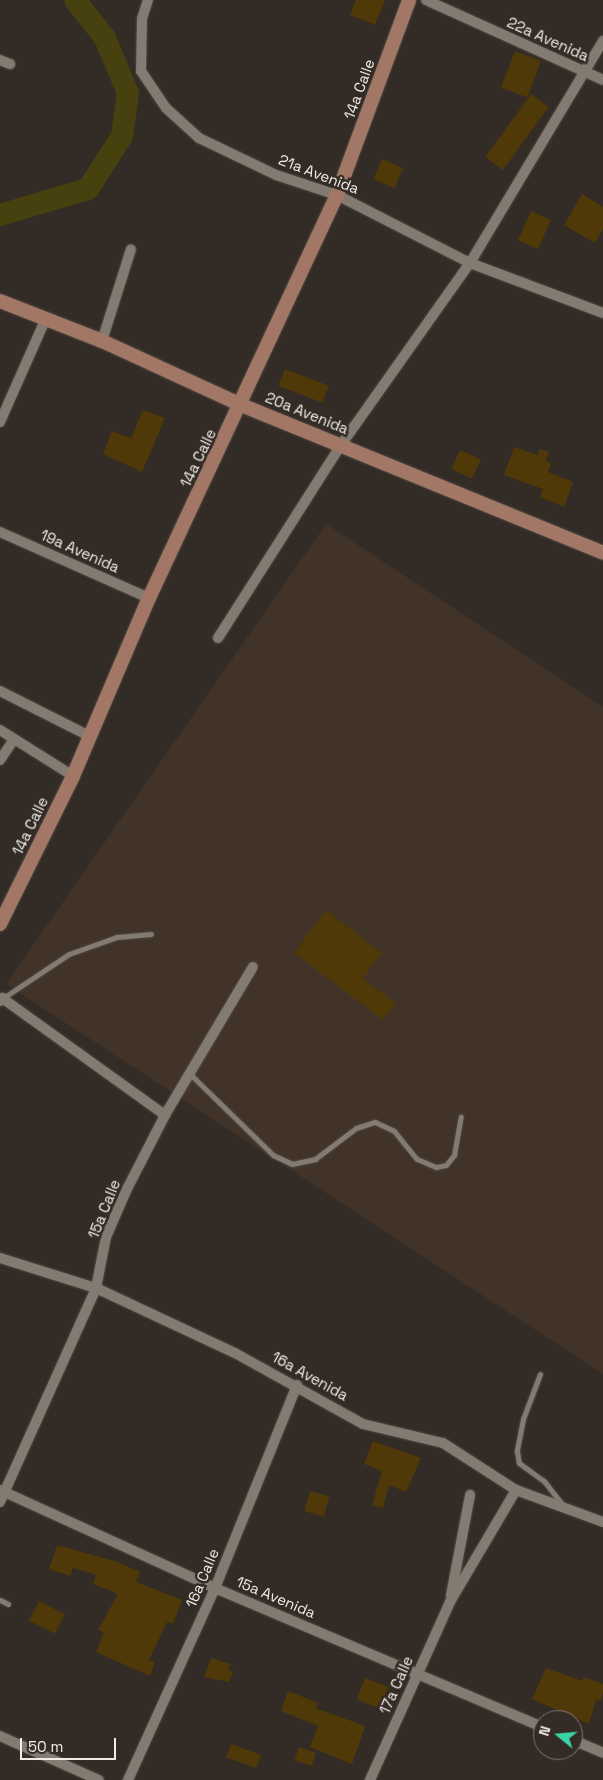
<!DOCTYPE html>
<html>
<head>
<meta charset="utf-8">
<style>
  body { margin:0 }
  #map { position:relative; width:603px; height:1780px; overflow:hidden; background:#332b25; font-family:"Space Grotesk",sans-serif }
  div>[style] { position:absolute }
  .built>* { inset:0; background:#413328 }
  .river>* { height:22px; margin:-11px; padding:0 11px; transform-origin:11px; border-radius:11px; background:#46410f }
  .building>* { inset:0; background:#4f3908; transform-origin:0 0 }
  .roads { filter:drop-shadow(0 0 1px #4e4842) drop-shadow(0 0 1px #4e4842) }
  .lane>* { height:5px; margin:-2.5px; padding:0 2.5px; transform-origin:2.5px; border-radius:2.5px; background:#837a72 }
  .street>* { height:10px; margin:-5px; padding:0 5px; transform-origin:5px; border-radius:5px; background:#837a72 }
  .secondary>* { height:14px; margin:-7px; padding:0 7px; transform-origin:7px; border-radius:7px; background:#a27765 }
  span { translate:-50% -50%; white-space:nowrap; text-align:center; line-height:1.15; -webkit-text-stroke:5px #332b25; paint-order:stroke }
  .street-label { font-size:15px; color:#f1ece8 }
  .north { position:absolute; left:533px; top:1710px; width:50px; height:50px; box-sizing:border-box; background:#332b25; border:1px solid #7f7873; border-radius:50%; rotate:287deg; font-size:14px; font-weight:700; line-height:20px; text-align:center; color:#f1ece8 }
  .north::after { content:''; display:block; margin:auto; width:18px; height:22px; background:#3ad4a5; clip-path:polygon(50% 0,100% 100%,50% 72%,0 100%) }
  .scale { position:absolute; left:20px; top:1738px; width:96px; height:22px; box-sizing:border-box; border:2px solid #f1ece8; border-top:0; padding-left:6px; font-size:15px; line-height:18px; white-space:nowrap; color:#f1ece8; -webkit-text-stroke:4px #332b25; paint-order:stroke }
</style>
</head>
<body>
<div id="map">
  <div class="built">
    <div style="clip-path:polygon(326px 524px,603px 707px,603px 1374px,6px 984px)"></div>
  </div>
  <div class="river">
    <div style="left:0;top:215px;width:92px;rotate:-16.5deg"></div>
    <div style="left:88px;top:189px;width:63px;rotate:-57.3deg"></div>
    <div style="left:122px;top:136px;width:43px;rotate:-82.1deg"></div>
    <div style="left:128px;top:93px;width:60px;rotate:-112.7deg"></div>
    <div style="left:105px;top:38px;width:48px;rotate:-128.3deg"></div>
  </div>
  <div class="building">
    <div style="clip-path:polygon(356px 0,385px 0,375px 25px,350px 15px)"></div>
    <div style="left:515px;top:51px;width:28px;height:39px;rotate:21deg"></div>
    <div style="left:531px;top:94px;width:22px;height:78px;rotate:36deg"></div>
    <div style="left:382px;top:159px;width:23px;height:22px;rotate:23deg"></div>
    <div style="clip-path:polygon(582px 194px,603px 207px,603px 229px,595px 243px,564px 225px)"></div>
    <div style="left:531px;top:211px;width:22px;height:32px;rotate:24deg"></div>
    <div style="left:285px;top:369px;width:47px;height:18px;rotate:21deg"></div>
    <div style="clip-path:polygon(143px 410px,165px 418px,142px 472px,103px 454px,112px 431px,131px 438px)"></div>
    <div style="clip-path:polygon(514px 447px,538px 455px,539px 449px,549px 452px,546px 461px,551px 463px,548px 472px,573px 482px,564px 507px,540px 497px,543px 489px,504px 475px)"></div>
    <div style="left:460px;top:450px;width:23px;height:21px;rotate:25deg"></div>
    <div style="clip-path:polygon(326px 910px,382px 953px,363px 978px,396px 1004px,383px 1020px,294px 953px)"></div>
    <div style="clip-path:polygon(373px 1441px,421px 1458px,406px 1492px,389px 1485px,383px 1508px,372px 1505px,382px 1471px,364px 1464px)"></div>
    <div style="left:310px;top:1491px;width:20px;height:21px;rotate:15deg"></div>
    <div style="clip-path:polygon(57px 1545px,118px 1562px,140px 1572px,136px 1582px,182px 1600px,173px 1624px,167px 1622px,149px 1660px,155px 1662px,150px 1676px,96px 1652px,104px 1632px,98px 1630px,118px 1594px,93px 1584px,96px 1575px,73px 1568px,70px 1576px,49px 1569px)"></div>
    <div style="left:39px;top:1601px;width:29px;height:22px;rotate:27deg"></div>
    <div style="clip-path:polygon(211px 1658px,230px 1664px,228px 1670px,233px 1672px,229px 1682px,204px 1677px)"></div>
    <div style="clip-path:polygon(546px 1668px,582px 1681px,584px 1677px,603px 1684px,603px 1693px,600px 1701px,596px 1700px,589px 1724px,532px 1699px)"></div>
    <div style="left:365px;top:1678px;width:25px;height:23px;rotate:21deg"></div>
    <div style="clip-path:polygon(288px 1691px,318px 1703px,316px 1708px,365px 1726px,352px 1764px,310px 1747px,318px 1726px,281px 1711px)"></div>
    <div style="left:231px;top:1744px;width:32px;height:14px;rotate:20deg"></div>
    <div style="left:299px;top:1747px;width:18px;height:14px;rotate:19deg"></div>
  </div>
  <div class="roads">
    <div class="lane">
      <div style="left:3px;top:998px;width:79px;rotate:-33.7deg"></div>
      <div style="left:69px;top:954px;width:51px;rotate:-19.5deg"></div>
      <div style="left:117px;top:937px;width:34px;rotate:-5deg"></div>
      <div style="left:191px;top:1075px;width:115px;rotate:44.3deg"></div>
      <div style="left:273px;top:1155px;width:21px;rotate:25deg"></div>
      <div style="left:292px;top:1164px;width:24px;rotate:-12deg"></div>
      <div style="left:315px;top:1159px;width:51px;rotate:-37.1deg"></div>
      <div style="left:356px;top:1128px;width:20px;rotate:-18deg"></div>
      <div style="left:375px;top:1122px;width:21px;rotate:25deg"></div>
      <div style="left:394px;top:1131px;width:36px;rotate:51deg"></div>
      <div style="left:417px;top:1159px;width:21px;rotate:23deg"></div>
      <div style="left:436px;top:1167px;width:10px;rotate:-11deg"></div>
      <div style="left:446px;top:1165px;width:13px;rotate:-51deg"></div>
      <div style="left:454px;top:1155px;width:39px;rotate:-80deg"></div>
      <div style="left:540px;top:1374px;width:48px;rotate:110.7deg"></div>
      <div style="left:523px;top:1419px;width:33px;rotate:101deg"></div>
      <div style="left:517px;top:1451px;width:12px;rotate:81deg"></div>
      <div style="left:519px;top:1463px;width:31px;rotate:36deg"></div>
      <div style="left:544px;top:1481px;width:29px;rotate:52deg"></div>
      <div style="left:0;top:1600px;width:9px;rotate:27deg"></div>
    </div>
    <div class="street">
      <div style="left:148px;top:0;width:20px;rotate:108deg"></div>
      <div style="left:142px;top:19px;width:52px;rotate:91.1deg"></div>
      <div style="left:141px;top:71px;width:45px;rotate:56deg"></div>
      <div style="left:166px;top:108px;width:45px;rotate:42.3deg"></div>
      <div style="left:199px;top:138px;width:85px;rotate:25.7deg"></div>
      <div style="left:276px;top:175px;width:64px;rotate:18.2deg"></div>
      <div style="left:337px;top:195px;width:149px;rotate:27.1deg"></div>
      <div style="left:470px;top:263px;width:142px;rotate:20.6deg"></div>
      <div style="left:426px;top:0;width:194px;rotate:24.3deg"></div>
      <div style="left:0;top:60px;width:11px;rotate:22deg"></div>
      <div style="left:102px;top:341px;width:96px;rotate:-72.5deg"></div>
      <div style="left:0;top:422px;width:114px;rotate:-66.1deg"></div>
      <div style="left:0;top:532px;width:163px;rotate:23.9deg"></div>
      <div style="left:218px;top:638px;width:229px;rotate:-57.5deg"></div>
      <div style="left:341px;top:445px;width:223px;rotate:-54.7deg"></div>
      <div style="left:470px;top:263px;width:259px;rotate:-59.1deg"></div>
      <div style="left:0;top:691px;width:100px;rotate:26.8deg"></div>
      <div style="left:0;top:730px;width:86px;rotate:32.2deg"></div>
      <div style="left:0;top:760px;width:25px;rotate:-56deg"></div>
      <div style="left:0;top:1001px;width:4px;rotate:-56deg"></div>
      <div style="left:2px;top:998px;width:201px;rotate:35.7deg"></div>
      <div style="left:0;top:1258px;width:101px;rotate:17.4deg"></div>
      <div style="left:96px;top:1288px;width:153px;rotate:25.1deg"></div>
      <div style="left:235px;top:1353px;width:146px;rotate:29deg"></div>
      <div style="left:363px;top:1424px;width:82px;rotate:13.4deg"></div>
      <div style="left:443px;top:1443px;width:87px;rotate:32.8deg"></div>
      <div style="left:516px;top:1490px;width:93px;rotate:20.2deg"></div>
      <div style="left:0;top:1490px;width:236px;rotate:24.5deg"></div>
      <div style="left:215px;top:1588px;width:356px;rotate:23deg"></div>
      <div style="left:0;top:1502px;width:235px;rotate:-65.8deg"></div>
      <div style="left:96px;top:1288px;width:52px;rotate:-78.9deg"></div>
      <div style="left:106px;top:1237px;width:52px;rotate:-66.4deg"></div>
      <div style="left:127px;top:1189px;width:83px;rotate:-62.8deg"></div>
      <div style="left:165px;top:1115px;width:172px;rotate:-59.3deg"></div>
      <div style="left:451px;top:1595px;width:102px;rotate:-79.2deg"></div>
      <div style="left:0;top:1736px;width:108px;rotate:24deg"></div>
      <div style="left:573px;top:1740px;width:33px;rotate:23deg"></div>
      <div style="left:128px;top:1780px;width:211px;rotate:-65.6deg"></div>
      <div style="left:215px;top:1588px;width:219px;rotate:-68deg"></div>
      <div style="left:370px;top:1780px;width:195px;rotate:-65.8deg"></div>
      <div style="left:450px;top:1602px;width:130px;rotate:-59.5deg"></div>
    </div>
    <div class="secondary">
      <div style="left:0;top:301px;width:110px;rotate:21.4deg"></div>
      <div style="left:102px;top:341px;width:153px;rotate:24.7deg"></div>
      <div style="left:241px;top:405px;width:391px;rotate:22.2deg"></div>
      <div style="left:0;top:924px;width:165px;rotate:-63.7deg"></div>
      <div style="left:73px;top:776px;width:194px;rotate:-66.9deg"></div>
      <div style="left:149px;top:598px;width:445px;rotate:-65deg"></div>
      <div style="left:337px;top:195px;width:208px;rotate:-69.7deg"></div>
    </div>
  </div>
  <div class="street-label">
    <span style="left:548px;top:39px;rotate:24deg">22a Avenida</span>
    <span style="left:359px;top:89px;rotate:-70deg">14a Calle</span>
    <span style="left:319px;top:174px;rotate:21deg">21a Avenida</span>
    <span style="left:307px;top:413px;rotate:22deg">20a Avenida</span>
    <span style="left:198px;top:458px;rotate:-64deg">14a Calle</span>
    <span style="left:80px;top:551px;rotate:24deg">19a Avenida</span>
    <span style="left:30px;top:826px;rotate:-64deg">14a Calle</span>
    <span style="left:104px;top:1209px;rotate:-68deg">15a Calle</span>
    <span style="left:310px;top:1376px;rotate:29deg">16a Avenida</span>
    <span style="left:202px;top:1578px;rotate:-67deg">16a Calle</span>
    <span style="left:276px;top:1597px;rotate:23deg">15a Avenida</span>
    <span style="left:396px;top:1685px;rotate:-66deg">17a Calle</span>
  </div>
  <div class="north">N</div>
  <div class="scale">50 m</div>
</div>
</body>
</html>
